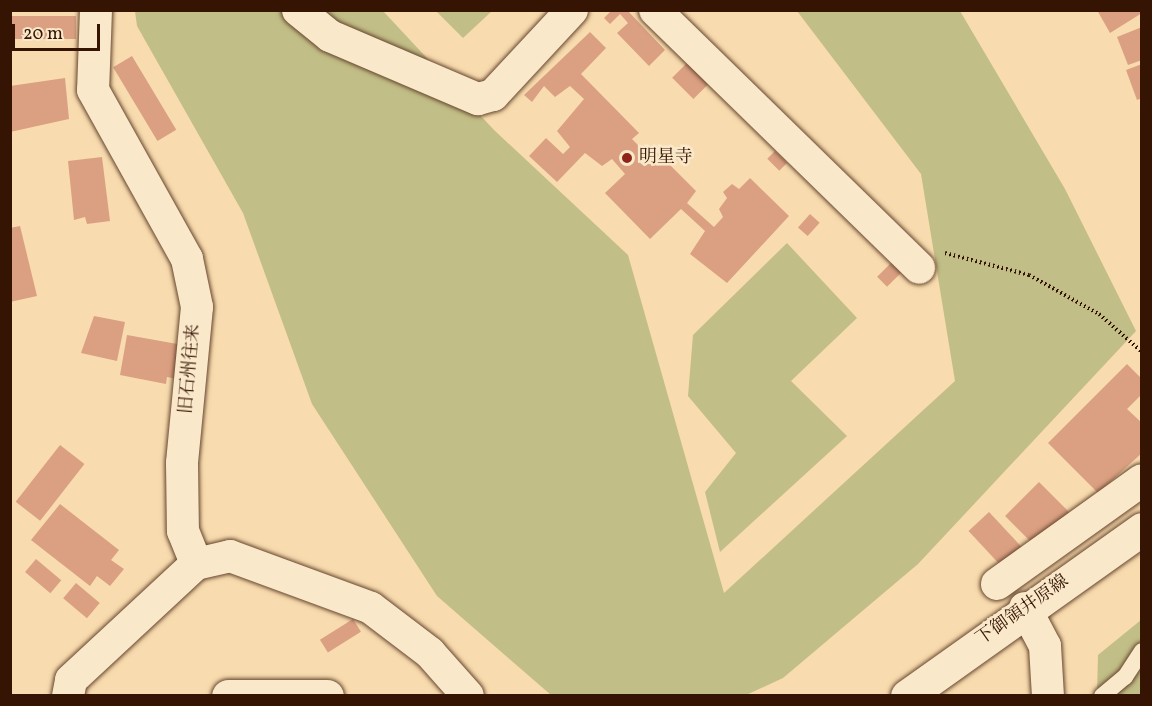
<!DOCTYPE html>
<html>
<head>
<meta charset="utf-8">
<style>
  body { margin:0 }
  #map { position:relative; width:1152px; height:706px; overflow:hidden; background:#f8dbae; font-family:Vollkorn,"Noto Serif JP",serif }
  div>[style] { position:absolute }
  .green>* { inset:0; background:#c2be87 }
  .building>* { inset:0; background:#dba082; transform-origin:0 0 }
  .path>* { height:4px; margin-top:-2px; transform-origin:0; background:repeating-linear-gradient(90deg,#351403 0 1.5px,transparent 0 4.5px) }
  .roads { filter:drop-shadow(0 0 2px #66462e) drop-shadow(0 0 2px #66462e) }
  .lane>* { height:16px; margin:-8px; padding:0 8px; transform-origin:8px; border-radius:8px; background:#fae8ca }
  .street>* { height:32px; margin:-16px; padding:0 16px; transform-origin:16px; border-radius:16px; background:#fae8ca }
  .secondary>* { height:33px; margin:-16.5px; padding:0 16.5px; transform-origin:16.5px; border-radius:16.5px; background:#fae8ca }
  .dots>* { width:16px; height:16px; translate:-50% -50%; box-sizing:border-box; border:3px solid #fae8ca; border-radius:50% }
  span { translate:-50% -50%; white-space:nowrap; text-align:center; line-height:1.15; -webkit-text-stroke:5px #fae8ca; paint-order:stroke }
  .poi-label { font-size:18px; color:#351403 }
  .left { translate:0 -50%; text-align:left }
  .street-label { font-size:18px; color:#351403 }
  .frame { position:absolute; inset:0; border:12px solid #351403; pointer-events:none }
  .scale { position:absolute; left:12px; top:24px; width:88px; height:27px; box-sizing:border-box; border:3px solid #351403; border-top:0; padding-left:8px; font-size:18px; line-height:21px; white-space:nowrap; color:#351403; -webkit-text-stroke:4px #fae8ca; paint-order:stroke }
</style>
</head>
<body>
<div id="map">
  <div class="green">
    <div style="clip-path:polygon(135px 11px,383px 11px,494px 130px,628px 255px,724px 593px,955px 381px,921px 174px,797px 11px,960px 11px,1065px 189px,1136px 331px,918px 564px,783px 678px,746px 695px,551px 695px,437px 596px,312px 404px,243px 213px,137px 26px)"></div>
    <div style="clip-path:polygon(436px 11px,492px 11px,463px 38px)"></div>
    <div style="clip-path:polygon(787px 243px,857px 318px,791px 381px,847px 436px,720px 552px,705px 492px,736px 453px,688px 396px,693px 335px)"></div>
    <div style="clip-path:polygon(1141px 620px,1141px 695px,1097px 696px,1098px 655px)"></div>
  </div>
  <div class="building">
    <div style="clip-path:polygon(612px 10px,627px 10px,665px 50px,649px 66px,617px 33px,628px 23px,620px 14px,610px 24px,604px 18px)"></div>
    <div style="clip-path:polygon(1097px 10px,1142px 10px,1142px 13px,1110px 33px)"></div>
    <div style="left:76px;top:16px;width:23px;height:66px;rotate:90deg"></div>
    <div style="clip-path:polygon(1142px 27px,1142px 60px,1128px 65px,1117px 37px)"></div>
    <div style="clip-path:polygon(590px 32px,606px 48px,581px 74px,639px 133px,632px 139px,643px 150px,650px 145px,696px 191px,687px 203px,714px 227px,723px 217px,719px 209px,727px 198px,723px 192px,732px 184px,739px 189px,750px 178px,789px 216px,727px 283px,690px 254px,705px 231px,681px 209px,650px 239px,605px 193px,625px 174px,612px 159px,602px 166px,585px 153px,557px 182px,529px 156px,546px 138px,563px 154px,570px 147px,557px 131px,584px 99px,570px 86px,555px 97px,544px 86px,532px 102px,524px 95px)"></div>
    <div style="left:132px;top:56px;width:86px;height:22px;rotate:59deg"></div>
    <div style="left:687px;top:63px;width:30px;height:21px;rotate:45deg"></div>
    <div style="clip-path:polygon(1142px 64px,1142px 98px,1137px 100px,1126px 70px)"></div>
    <div style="clip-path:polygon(65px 78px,69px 119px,10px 132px,10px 86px)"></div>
    <div style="left:775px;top:151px;width:17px;height:11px;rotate:45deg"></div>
    <div style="clip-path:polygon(102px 157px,110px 221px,87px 224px,85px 217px,74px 220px,68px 161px)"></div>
    <div style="left:810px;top:214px;width:13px;height:18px;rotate:42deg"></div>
    <div style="clip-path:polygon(20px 226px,37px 296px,10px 302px,10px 228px)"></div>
    <div style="left:892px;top:262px;width:14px;height:21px;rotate:45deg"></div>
    <div style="clip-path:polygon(94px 316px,125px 322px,117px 361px,81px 353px)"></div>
    <div style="clip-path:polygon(127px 335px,183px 345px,177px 379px,167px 377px,166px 384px,120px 375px)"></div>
    <div style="clip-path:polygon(1127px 364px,1142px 379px,1142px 394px,1127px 409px,1142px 423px,1142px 453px,1098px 493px,1048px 443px)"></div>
    <div style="left:60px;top:445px;width:31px;height:72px;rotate:38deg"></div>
    <div style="left:1039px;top:482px;width:47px;height:48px;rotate:45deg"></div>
    <div style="clip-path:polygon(60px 504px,119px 550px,111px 560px,124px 569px,110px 586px,97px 576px,90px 586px,31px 540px)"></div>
    <div style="left:989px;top:512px;width:54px;height:28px;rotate:47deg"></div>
    <div style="left:36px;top:559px;width:33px;height:17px;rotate:40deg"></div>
    <div style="left:76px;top:583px;width:31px;height:20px;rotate:40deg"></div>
    <div style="left:353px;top:619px;width:15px;height:39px;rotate:58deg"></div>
  </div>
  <div class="path">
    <div style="left:945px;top:253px;width:87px;rotate:14.7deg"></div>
    <div style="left:1029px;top:275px;width:80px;rotate:29.1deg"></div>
    <div style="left:1099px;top:314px;width:57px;rotate:41.5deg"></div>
  </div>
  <div class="roads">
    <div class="lane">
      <div style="left:1102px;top:696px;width:30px;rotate:-40deg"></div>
      <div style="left:1125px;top:677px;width:31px;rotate:-57deg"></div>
    </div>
    <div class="street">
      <div style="left:96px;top:10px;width:80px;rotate:92.1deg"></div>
      <div style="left:93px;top:90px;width:193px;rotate:60.9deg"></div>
      <div style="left:187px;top:259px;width:49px;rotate:78.2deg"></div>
      <div style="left:197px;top:307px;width:157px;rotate:95.5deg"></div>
      <div style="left:182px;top:463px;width:68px;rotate:89.2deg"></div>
      <div style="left:183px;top:531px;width:35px;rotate:68deg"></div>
      <div style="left:298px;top:10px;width:41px;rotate:39.1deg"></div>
      <div style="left:330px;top:36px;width:161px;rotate:23.1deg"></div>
      <div style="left:478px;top:99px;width:16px;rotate:-15deg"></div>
      <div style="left:493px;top:95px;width:116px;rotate:-47.1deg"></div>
      <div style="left:655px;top:10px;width:369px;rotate:44.3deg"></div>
      <div style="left:997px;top:584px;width:178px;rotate:-35.6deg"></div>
      <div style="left:1025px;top:608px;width:43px;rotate:62.2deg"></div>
      <div style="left:1045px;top:646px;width:50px;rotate:86.6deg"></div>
      <div style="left:68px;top:696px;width:16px;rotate:-79deg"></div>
      <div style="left:71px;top:680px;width:171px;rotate:-42.9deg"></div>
      <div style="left:196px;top:564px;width:35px;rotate:-13deg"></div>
      <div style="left:230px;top:556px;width:150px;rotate:20.2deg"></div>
      <div style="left:371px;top:608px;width:74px;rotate:37.3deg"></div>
      <div style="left:430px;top:653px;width:57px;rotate:48.5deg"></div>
    </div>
    <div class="secondary">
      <div style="left:228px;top:696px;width:99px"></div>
      <div style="left:907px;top:696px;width:288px;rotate:-35.4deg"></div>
    </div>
  </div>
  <div class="dots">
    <div style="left:627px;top:158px;background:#8f2418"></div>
  </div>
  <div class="poi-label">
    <span class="left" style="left:639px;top:158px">明星寺</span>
  </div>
  <div class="street-label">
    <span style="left:191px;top:369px;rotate:-85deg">旧石州往来</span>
    <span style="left:1023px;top:611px;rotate:-35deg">下御領井原線</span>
  </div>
  <div class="frame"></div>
  <div class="scale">20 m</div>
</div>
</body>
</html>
